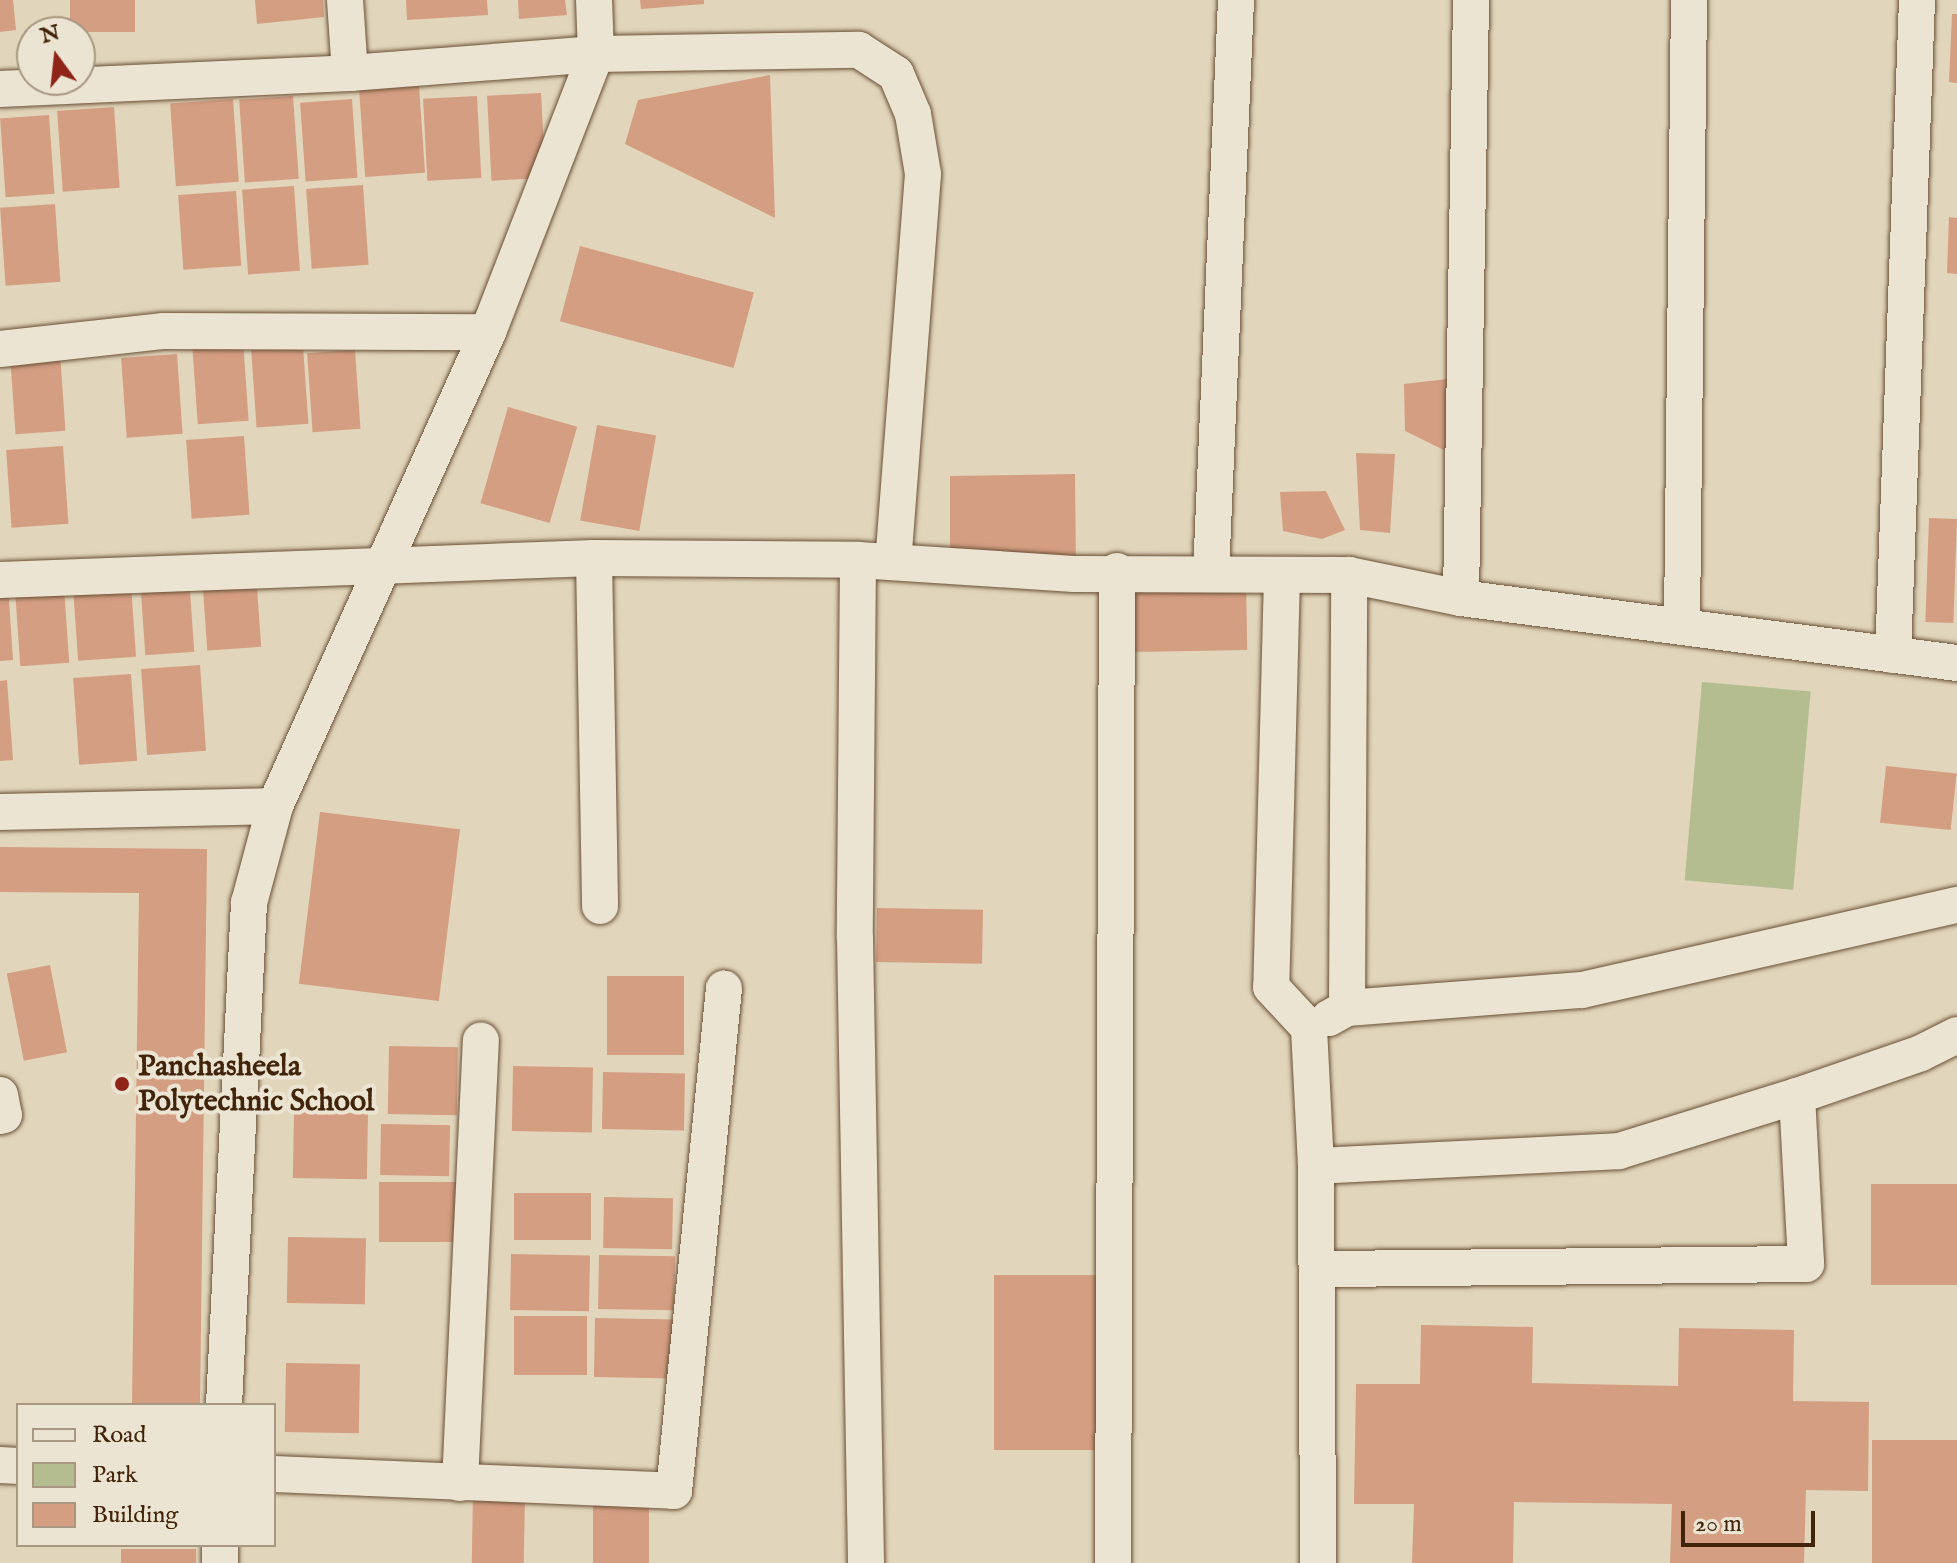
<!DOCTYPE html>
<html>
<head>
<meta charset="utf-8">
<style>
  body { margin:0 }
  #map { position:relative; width:1957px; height:1563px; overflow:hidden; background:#e1d5bb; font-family:"IM FELL English",serif }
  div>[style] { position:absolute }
  .green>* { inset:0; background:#b3bd90; transform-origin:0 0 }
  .building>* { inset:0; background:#d49e83; transform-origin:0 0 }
  .roads { filter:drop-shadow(0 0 2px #695036) drop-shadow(0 0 2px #695036) }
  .street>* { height:36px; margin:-18px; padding:0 18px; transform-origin:18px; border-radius:18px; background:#ece4d3 }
  .dots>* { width:22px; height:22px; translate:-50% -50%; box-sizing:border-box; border:4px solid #ece4d3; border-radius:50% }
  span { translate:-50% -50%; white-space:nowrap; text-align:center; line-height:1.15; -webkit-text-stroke:8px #ece4d3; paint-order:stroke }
  .poi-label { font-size:30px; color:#412409; font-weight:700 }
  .left { translate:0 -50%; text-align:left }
  .legend { position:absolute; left:16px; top:1403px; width:260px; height:144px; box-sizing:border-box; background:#ece4d3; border:2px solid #a89782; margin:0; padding:10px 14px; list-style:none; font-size:24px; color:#412409 }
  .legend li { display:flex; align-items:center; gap:16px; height:40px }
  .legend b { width:40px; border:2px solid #a89782 }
  .north { position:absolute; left:16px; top:16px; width:80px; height:80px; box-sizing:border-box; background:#ece4d3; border:2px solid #a89782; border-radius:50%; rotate:345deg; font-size:22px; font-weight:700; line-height:32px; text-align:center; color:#412409 }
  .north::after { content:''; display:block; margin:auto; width:28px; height:36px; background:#8f2418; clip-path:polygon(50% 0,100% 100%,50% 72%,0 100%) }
  .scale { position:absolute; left:1681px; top:1511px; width:134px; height:36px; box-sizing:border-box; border:4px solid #412409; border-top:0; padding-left:10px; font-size:24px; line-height:28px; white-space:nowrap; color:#412409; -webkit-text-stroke:6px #ece4d3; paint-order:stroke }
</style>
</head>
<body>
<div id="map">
  <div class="green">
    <div style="left:1702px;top:682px;width:109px;height:199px;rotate:5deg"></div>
  </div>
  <div class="building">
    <div style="clip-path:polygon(0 0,13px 0,16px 30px,0 32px)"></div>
    <div style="left:70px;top:0;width:65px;height:32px"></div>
    <div style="clip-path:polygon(255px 0,323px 0,324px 17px,257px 24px)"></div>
    <div style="clip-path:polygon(406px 0,487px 0,488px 15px,407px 20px)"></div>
    <div style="clip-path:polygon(518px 0,565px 0,567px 15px,519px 19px)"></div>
    <div style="clip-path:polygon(640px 0,704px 0,704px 4px,641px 9px)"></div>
    <div style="clip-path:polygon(1952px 14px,1957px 14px,1957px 83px,1949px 82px)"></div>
    <div style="clip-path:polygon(770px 75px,775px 218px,625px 144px,638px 100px)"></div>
    <div style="left:419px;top:86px;width:87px;height:60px;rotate:86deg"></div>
    <div style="left:541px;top:93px;width:85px;height:54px;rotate:87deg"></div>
    <div style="left:293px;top:96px;width:83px;height:54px;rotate:86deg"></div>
    <div style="left:477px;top:96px;width:82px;height:54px;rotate:87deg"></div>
    <div style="left:233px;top:99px;width:83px;height:63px;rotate:86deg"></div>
    <div style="left:352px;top:99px;width:79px;height:52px;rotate:86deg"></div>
    <div style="left:114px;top:107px;width:81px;height:57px;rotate:86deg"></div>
    <div style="left:49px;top:115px;width:79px;height:49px;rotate:86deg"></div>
    <div style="left:363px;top:185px;width:80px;height:57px;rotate:86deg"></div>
    <div style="left:294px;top:186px;width:85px;height:52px;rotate:86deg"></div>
    <div style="left:236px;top:191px;width:75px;height:58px;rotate:86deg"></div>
    <div style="left:55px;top:204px;width:78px;height:55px;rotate:86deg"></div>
    <div style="clip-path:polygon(1949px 217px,1957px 218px,1957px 274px,1947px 273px)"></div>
    <div style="left:580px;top:246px;width:180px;height:78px;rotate:15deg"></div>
    <div style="left:243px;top:340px;width:81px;height:51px;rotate:86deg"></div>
    <div style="left:303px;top:346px;width:78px;height:52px;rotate:86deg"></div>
    <div style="left:355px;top:350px;width:79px;height:48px;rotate:86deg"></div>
    <div style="left:60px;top:353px;width:78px;height:50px;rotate:86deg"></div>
    <div style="left:177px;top:354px;width:80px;height:56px;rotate:86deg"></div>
    <div style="clip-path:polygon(1447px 379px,1448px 452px,1405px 431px,1404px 384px)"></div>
    <div style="left:508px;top:407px;width:72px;height:100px;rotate:16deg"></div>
    <div style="left:597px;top:425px;width:60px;height:97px;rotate:10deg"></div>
    <div style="left:244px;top:436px;width:79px;height:58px;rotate:86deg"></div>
    <div style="left:63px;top:446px;width:78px;height:57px;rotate:86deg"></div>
    <div style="clip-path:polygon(1356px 453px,1395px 454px,1390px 533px,1360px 530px)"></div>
    <div style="clip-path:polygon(1075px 474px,1076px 568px,950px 557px,950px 476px)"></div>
    <div style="clip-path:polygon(1326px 491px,1345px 530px,1322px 539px,1283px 531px,1280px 492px)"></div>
    <div style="left:1929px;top:518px;width:28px;height:104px;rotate:2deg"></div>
    <div style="left:256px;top:573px;width:74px;height:54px;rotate:86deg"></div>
    <div style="left:189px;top:577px;width:75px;height:49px;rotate:86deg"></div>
    <div style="left:1246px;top:579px;width:71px;height:114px;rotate:89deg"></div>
    <div style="clip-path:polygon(8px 585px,13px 660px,0 661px,0 586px)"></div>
    <div style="left:131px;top:585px;width:72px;height:58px;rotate:86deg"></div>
    <div style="left:64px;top:588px;width:75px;height:49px;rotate:86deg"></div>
    <div style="left:200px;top:665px;width:86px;height:59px;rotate:86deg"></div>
    <div style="left:131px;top:674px;width:87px;height:58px;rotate:86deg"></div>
    <div style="clip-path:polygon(7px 680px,13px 760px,0 761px,0 681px)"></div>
    <div style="left:1886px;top:766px;width:71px;height:57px;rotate:6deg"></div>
    <div style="left:320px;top:812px;width:141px;height:173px;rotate:7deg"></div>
    <div style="clip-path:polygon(0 847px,207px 849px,200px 1405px,132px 1405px,139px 893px,0 892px)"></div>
    <div style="left:877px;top:908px;width:106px;height:54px;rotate:1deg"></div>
    <div style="left:50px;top:965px;width:89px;height:44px;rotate:79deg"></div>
    <div style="left:607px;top:976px;width:77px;height:79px"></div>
    <div style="left:389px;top:1046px;width:69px;height:68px;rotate:1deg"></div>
    <div style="left:513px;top:1066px;width:80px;height:65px;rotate:1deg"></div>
    <div style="left:603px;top:1072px;width:82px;height:57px;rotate:1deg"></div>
    <div style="left:294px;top:1112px;width:74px;height:66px;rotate:1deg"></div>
    <div style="left:381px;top:1124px;width:69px;height:51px;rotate:1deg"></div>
    <div style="left:379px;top:1182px;width:78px;height:60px"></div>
    <div style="left:1871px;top:1184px;width:86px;height:101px"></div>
    <div style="left:514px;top:1193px;width:77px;height:47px"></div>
    <div style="left:604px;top:1197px;width:69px;height:51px;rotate:1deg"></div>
    <div style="left:288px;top:1237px;width:78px;height:66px;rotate:1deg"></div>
    <div style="left:511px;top:1254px;width:79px;height:56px;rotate:1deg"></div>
    <div style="left:599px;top:1255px;width:76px;height:54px;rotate:1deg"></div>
    <div style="left:994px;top:1275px;width:103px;height:175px"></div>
    <div style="left:514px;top:1316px;width:73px;height:59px"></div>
    <div style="left:595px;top:1318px;width:80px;height:59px;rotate:1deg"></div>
    <div style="clip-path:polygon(1421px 1325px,1533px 1327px,1532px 1383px,1678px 1386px,1679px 1328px,1794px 1330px,1793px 1401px,1869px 1402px,1868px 1491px,1806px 1490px,1804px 1563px,1670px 1563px,1672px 1504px,1514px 1502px,1513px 1563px,1412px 1563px,1414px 1504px,1354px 1504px,1356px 1384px,1420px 1384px)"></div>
    <div style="left:286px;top:1363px;width:74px;height:69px;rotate:1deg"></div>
    <div style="left:1957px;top:1440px;width:123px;height:85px;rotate:90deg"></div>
    <div style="left:473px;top:1493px;width:52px;height:70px;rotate:1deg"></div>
    <div style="left:593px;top:1501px;width:56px;height:62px"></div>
    <div style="left:121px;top:1549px;width:75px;height:14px"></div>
  </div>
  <div class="roads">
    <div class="street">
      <div style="left:345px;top:0;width:73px;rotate:86.1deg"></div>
      <div style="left:0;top:89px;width:350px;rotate:-2.6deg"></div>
      <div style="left:350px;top:73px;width:247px;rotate:-4.4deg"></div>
      <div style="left:596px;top:54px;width:263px;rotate:-0.9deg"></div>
      <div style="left:859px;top:50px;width:44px;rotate:33deg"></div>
      <div style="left:896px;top:74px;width:43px;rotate:67deg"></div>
      <div style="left:913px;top:114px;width:61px;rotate:80.5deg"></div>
      <div style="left:923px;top:174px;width:389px;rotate:94.4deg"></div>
      <div style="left:0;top:349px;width:165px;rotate:-6.3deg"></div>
      <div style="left:164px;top:331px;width:324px;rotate:0.2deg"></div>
      <div style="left:594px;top:558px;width:348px;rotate:89deg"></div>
      <div style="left:858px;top:560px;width:378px;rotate:90.5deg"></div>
      <div style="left:855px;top:938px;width:625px;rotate:88.99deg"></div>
      <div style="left:1211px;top:573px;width:574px;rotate:-87.5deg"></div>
      <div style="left:1282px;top:576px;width:411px;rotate:91.5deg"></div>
      <div style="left:1271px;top:987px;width:56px;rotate:47.2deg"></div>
      <div style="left:1309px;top:1028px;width:138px;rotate:87.1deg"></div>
      <div style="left:1316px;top:1166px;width:397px;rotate:89.7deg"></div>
      <div style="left:0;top:580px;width:594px;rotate:-2.12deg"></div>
      <div style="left:594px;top:558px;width:264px;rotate:0.4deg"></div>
      <div style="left:858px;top:560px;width:216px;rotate:3.7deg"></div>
      <div style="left:1074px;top:574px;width:275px;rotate:0.2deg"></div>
      <div style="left:1349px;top:575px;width:114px;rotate:11.6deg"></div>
      <div style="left:1461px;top:598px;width:500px;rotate:7.47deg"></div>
      <div style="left:1461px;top:598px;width:598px;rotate:-89.04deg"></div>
      <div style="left:1682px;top:623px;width:623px;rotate:-89.36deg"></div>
      <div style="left:1893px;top:655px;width:655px;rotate:-87.9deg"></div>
      <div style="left:0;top:812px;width:275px;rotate:-1.2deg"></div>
      <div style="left:1347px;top:1008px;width:236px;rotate:-4.4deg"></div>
      <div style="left:1582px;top:990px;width:385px;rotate:-12.8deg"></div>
      <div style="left:1329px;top:1018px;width:21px;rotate:-29deg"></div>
      <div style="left:1347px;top:1008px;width:433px;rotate:-89.7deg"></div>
      <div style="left:0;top:1095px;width:20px;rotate:79deg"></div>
      <div style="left:4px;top:1115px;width:4px;rotate:166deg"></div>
      <div style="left:1797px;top:1096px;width:131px;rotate:-19.1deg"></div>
      <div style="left:1921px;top:1053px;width:40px;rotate:-26.6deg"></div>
      <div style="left:1316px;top:1166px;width:303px;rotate:-2.8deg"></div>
      <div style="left:1619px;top:1151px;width:186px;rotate:-17.2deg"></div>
      <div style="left:1797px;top:1096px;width:168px;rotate:86.9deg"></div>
      <div style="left:1806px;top:1264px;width:489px;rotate:179.4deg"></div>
      <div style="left:224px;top:1405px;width:503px;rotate:-87.15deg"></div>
      <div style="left:249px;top:903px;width:100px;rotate:-75deg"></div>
      <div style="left:275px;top:806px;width:520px;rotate:-65.8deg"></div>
      <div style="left:488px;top:332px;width:298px;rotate:-68.8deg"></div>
      <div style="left:596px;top:54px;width:54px;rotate:-92.1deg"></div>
      <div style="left:0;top:1465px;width:18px;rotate:3deg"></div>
      <div style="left:274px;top:1474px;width:400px;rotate:2.4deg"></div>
      <div style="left:674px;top:1491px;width:505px;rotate:-84.32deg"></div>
      <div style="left:460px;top:1483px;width:443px;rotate:-87.3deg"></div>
      <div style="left:220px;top:1563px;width:18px;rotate:-90deg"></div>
      <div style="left:1113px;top:1563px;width:992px;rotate:-89.77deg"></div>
    </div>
  </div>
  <div class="dots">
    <div style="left:122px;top:1084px;background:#8f2418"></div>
  </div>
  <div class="poi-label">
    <span class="left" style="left:138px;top:1084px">Panchasheela<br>Polytechnic School</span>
  </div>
  <ul class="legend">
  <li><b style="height:10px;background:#ece4d3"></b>Road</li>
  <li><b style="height:22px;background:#b3bd90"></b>Park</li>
  <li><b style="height:22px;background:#d49e83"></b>Building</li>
  </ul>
  <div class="north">N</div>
  <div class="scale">20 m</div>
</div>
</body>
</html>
